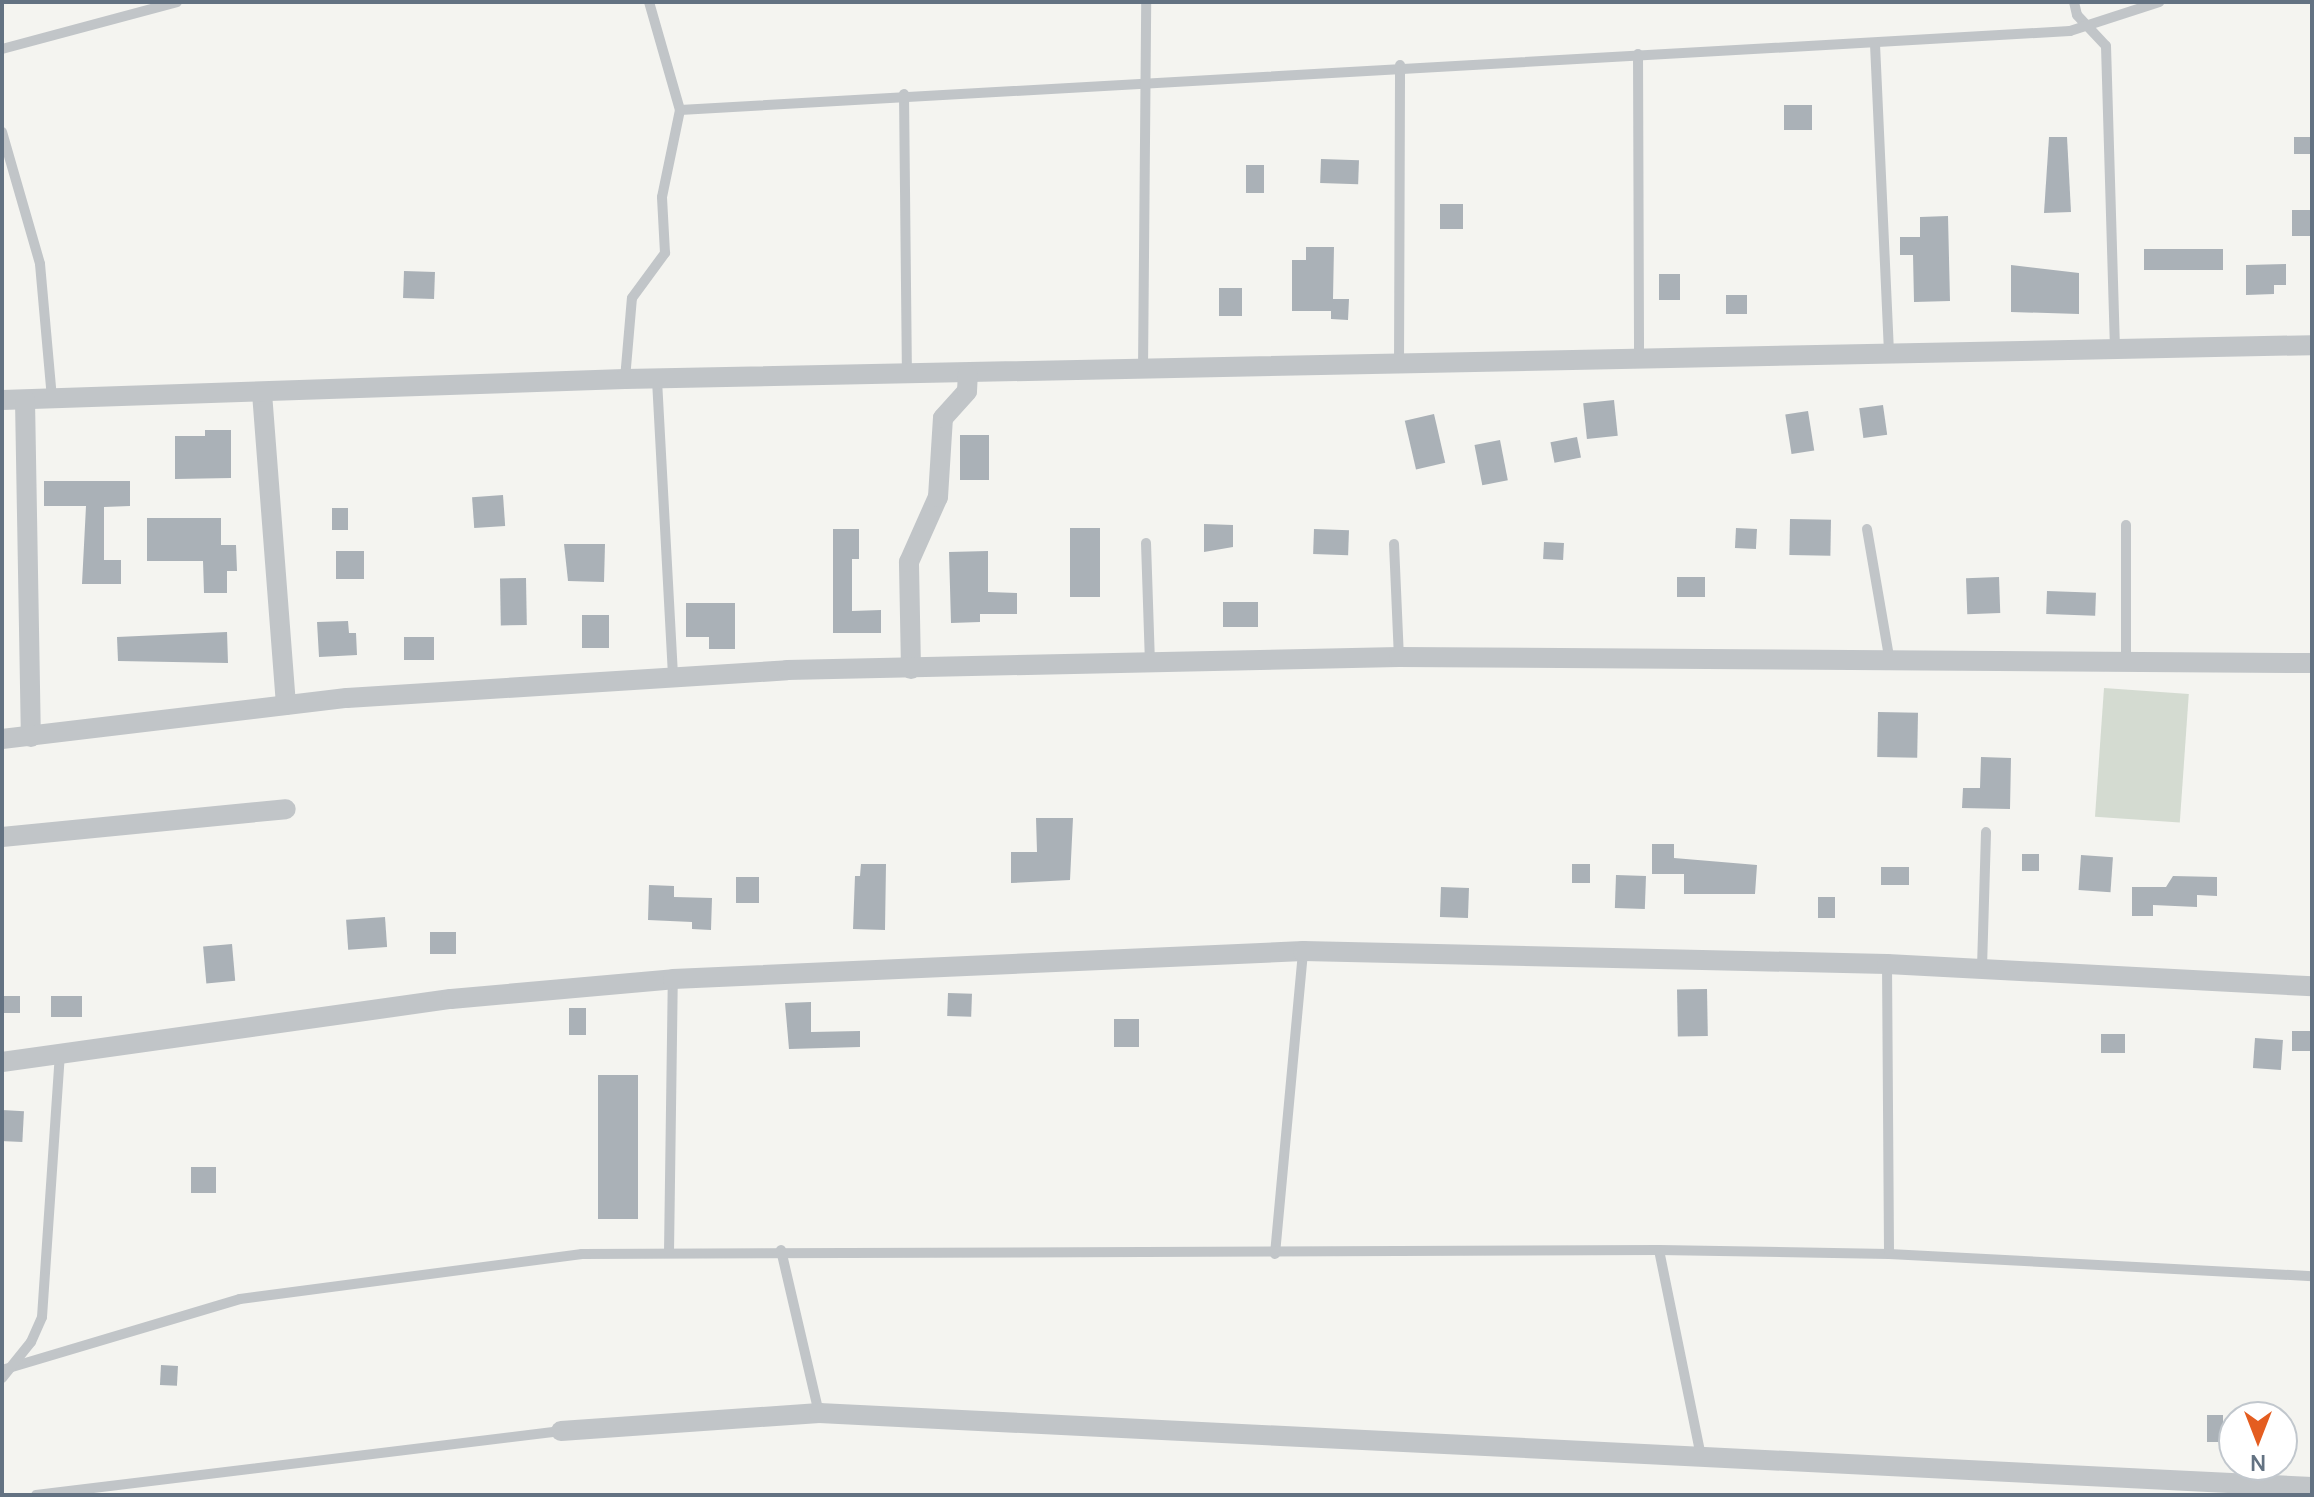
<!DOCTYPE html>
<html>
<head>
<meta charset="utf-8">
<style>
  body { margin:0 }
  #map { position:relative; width:2314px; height:1497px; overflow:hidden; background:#f4f4f0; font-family:Manrope,sans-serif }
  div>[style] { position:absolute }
  .green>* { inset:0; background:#d4dbd1; transform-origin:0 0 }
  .building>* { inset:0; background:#aab1b7; transform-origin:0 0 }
  .lane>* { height:10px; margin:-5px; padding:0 5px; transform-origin:5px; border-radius:5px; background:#c1c5c8 }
  .street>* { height:20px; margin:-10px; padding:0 10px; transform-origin:10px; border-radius:10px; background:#c1c5c8 }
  span { translate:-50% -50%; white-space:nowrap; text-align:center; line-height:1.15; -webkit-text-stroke:8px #fff; paint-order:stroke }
  .frame { position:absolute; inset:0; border:4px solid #637282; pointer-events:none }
  .north { position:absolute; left:2218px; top:1401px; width:80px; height:80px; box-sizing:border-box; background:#fff; border:2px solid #c1c7cd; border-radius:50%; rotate:180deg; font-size:22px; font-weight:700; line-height:32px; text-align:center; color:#637282 }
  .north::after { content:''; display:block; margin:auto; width:28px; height:36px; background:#e45d20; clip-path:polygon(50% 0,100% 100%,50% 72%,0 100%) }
</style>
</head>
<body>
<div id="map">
  <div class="green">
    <div style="left:2104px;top:688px;width:85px;height:129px;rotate:4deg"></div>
  </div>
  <div class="building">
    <div style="left:1784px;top:105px;width:28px;height:25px"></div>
    <div style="clip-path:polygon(2049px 137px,2067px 137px,2071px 212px,2044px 213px)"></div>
    <div style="left:2294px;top:137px;width:18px;height:17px"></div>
    <div style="left:1321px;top:159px;width:38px;height:24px;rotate:2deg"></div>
    <div style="left:1246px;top:165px;width:18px;height:28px"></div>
    <div style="left:1440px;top:204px;width:23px;height:25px"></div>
    <div style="left:2292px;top:210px;width:20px;height:26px"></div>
    <div style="clip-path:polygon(1948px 216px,1950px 301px,1914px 302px,1913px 255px,1900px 255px,1900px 237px,1920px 237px,1920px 217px)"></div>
    <div style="clip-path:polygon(1306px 247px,1334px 247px,1333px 299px,1349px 299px,1348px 320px,1331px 319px,1331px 311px,1292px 311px,1292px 260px,1306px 260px)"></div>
    <div style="left:2144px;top:249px;width:79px;height:21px"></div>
    <div style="clip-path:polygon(2286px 264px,2286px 285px,2274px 285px,2274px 294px,2246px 295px,2246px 265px)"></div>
    <div style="clip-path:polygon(2011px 265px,2079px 273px,2079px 314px,2011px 312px)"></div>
    <div style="left:404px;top:271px;width:31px;height:27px;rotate:2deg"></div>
    <div style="left:1659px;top:274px;width:21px;height:26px"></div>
    <div style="left:1219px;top:288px;width:23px;height:28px"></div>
    <div style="left:1726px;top:295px;width:21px;height:19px"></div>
    <div style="left:1614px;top:400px;width:36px;height:31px;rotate:84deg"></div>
    <div style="left:1883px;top:405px;width:30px;height:24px;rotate:82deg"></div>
    <div style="left:1808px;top:411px;width:40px;height:23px;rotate:81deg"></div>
    <div style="left:1434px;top:414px;width:50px;height:30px;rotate:77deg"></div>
    <div style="clip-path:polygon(205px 430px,231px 430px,231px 478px,175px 479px,175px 436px,205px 436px)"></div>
    <div style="left:989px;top:435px;width:45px;height:29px;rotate:90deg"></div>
    <div style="left:1577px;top:437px;width:21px;height:27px;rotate:79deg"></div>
    <div style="left:1500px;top:440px;width:41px;height:26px;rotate:79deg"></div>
    <div style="clip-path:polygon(44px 481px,130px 481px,130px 506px,104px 507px,104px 560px,121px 560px,121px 584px,82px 584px,86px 506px,44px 506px)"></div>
    <div style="left:503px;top:495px;width:31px;height:31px;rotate:86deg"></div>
    <div style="left:332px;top:508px;width:16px;height:22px"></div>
    <div style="clip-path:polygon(147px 518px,221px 518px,221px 545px,236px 545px,237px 571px,227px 571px,227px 593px,204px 593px,203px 561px,147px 561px)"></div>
    <div style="left:1790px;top:519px;width:41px;height:36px;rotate:1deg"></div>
    <div style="clip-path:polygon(1204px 524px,1233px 525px,1233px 547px,1204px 552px)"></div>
    <div style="left:1070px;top:528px;width:30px;height:69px"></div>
    <div style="left:1736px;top:528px;width:21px;height:20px;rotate:3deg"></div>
    <div style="clip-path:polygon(833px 529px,859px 529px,859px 559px,852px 559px,852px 611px,881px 610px,881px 633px,833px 633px)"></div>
    <div style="left:1314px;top:529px;width:35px;height:25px;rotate:2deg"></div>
    <div style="left:1544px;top:542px;width:20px;height:17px;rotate:3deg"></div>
    <div style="clip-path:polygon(564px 544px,605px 544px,604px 582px,568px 581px)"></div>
    <div style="left:364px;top:551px;width:28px;height:28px;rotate:90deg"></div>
    <div style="clip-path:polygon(988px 551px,988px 592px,1017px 593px,1017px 614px,980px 614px,980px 622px,951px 623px,949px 552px)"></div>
    <div style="left:1677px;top:577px;width:28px;height:20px"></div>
    <div style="left:1999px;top:577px;width:36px;height:33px;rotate:88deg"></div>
    <div style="left:526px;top:578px;width:47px;height:26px;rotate:89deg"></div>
    <div style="left:2047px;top:591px;width:49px;height:23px;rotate:2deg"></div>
    <div style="left:1223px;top:602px;width:35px;height:25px"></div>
    <div style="clip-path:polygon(686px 603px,735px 603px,735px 649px,709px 649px,709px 637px,686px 637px)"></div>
    <div style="left:582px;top:615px;width:27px;height:33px"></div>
    <div style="clip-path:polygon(348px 621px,349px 633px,356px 633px,357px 655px,319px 657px,317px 622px)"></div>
    <div style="clip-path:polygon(227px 632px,228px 663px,118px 661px,117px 637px)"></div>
    <div style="left:434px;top:637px;width:23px;height:30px;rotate:90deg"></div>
    <div style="left:1878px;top:712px;width:40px;height:45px;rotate:1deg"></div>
    <div style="clip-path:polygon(1981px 757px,2011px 758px,2010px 809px,1962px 808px,1963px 788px,1980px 788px)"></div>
    <div style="clip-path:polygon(1036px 818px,1073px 818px,1070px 880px,1011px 883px,1011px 852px,1037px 852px)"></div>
    <div style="clip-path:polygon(1652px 844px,1674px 844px,1674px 858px,1757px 865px,1755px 894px,1684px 894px,1684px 874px,1652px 874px)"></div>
    <div style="left:2022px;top:854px;width:17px;height:17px"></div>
    <div style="left:2081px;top:855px;width:32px;height:35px;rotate:4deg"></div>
    <div style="clip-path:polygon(861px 864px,886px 864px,885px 930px,853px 929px,855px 876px,860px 876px)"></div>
    <div style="left:1572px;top:864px;width:18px;height:19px"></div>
    <div style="left:1881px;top:867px;width:28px;height:18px"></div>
    <div style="left:1616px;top:875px;width:30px;height:33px;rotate:2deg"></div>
    <div style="clip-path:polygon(2173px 876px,2217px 877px,2217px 896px,2197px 895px,2197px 907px,2153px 905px,2153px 916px,2132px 916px,2132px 887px,2166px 887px)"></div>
    <div style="left:736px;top:877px;width:23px;height:26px"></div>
    <div style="clip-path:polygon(649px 885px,674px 886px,674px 897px,712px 898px,711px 930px,692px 929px,692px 922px,648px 920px)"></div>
    <div style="left:1441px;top:887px;width:28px;height:30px;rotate:2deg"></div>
    <div style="left:1818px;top:897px;width:17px;height:21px"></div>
    <div style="left:385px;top:917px;width:30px;height:39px;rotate:86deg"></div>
    <div style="left:430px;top:932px;width:26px;height:22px"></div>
    <div style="left:232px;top:944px;width:37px;height:29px;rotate:85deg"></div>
    <div style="left:1707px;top:989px;width:47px;height:30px;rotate:89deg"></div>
    <div style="left:948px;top:993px;width:24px;height:23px;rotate:2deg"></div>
    <div style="left:2px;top:996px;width:18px;height:17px"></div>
    <div style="left:82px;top:996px;width:21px;height:31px;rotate:90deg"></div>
    <div style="clip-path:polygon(811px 1002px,811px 1032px,860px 1031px,860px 1047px,789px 1049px,785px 1003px)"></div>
    <div style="left:586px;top:1008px;width:27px;height:17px;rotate:90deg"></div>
    <div style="left:1114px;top:1019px;width:25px;height:28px"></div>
    <div style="left:2292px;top:1031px;width:20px;height:20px"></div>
    <div style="left:2101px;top:1034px;width:24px;height:19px"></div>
    <div style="left:2255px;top:1038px;width:28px;height:30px;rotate:4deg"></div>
    <div style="left:598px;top:1075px;width:40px;height:144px"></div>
    <div style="left:2px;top:1110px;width:22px;height:31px;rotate:3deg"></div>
    <div style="left:191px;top:1167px;width:25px;height:26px"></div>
    <div style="left:161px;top:1365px;width:17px;height:20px;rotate:3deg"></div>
    <div style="left:2207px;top:1415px;width:16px;height:27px"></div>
  </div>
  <div class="lane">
    <div style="left:2074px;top:2px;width:13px;rotate:77deg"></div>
    <div style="left:2077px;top:15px;width:42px;rotate:46.9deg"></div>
    <div style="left:2106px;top:46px;width:302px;rotate:88.3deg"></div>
    <div style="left:1875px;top:44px;width:308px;rotate:87.4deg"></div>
    <div style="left:2px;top:49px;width:181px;rotate:-15deg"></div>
    <div style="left:1638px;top:54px;width:305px;rotate:89.8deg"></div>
    <div style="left:904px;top:94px;width:281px;rotate:89.4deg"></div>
    <div style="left:680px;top:110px;width:1392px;rotate:-3.25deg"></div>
    <div style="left:2070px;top:31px;width:94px;rotate:-18deg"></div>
    <div style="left:2px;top:132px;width:137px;rotate:73.9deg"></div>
    <div style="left:40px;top:264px;width:135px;rotate:84.9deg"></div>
    <div style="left:1399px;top:365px;width:300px;rotate:-89.8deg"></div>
    <div style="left:1143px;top:370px;width:368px;rotate:-89.5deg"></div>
    <div style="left:625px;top:379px;width:81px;rotate:-85.1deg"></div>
    <div style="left:632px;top:298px;width:56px;rotate:-53.7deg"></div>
    <div style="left:665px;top:253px;width:56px;rotate:-93.1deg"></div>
    <div style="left:662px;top:197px;width:89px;rotate:-78.3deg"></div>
    <div style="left:680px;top:110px;width:112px;rotate:-106deg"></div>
    <div style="left:657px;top:380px;width:297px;rotate:86.9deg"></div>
    <div style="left:2126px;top:525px;width:138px;rotate:90deg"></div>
    <div style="left:1867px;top:529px;width:135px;rotate:80.2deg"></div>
    <div style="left:1146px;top:543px;width:120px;rotate:88.1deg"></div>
    <div style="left:1394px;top:544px;width:113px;rotate:87.5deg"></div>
    <div style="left:1887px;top:964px;width:290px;rotate:89.6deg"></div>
    <div style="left:1982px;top:968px;width:136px;rotate:-88.3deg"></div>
    <div style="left:781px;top:1250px;width:167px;rotate:76.9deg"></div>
    <div style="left:1659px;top:1250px;width:206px;rotate:78.5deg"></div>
    <div style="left:669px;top:1252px;width:273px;rotate:-89.2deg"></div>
    <div style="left:1275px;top:1254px;width:304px;rotate:-84.7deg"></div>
    <div style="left:2px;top:1370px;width:248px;rotate:-16.6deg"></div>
    <div style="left:240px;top:1299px;width:345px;rotate:-7.5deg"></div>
    <div style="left:582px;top:1254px;width:1077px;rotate:-0.21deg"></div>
    <div style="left:1659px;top:1250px;width:230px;rotate:1deg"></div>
    <div style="left:1889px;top:1254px;width:424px;rotate:3deg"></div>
    <div style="left:2px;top:1378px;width:46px;rotate:-51.1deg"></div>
    <div style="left:31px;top:1342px;width:27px;rotate:-66deg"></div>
    <div style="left:42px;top:1317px;width:265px;rotate:-86.1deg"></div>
    <div style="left:36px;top:1495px;width:529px;rotate:-6.95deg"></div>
  </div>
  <div class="street">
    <div style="left:262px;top:393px;width:313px;rotate:85.6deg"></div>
    <div style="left:2px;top:400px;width:623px;rotate:-1.93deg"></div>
    <div style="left:625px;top:379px;width:1687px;rotate:-1.15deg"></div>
    <div style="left:25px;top:400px;width:337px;rotate:89deg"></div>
    <div style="left:911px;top:669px;width:107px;rotate:-91.1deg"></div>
    <div style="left:909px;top:562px;width:71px;rotate:-66deg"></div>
    <div style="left:938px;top:497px;width:79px;rotate:-86.4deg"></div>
    <div style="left:943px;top:418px;width:36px;rotate:-48deg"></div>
    <div style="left:967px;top:391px;width:17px;rotate:-87deg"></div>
    <div style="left:2px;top:739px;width:347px;rotate:-6.8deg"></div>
    <div style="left:347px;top:698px;width:441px;rotate:-3.6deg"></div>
    <div style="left:787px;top:670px;width:612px;rotate:-1.22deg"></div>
    <div style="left:1399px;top:657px;width:913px;rotate:0.38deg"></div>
    <div style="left:2px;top:837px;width:285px;rotate:-5.6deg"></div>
    <div style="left:2px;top:1062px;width:453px;rotate:-8deg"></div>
    <div style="left:451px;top:999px;width:223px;rotate:-5.1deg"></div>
    <div style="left:673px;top:979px;width:631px;rotate:-2.54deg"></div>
    <div style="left:1303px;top:951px;width:584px;rotate:1.28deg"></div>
    <div style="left:1887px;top:964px;width:426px;rotate:3deg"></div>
    <div style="left:561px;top:1431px;width:259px;rotate:-4deg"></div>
    <div style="left:819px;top:1413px;width:1495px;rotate:2.84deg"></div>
  </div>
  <div class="frame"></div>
  <div class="north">N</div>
</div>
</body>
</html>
